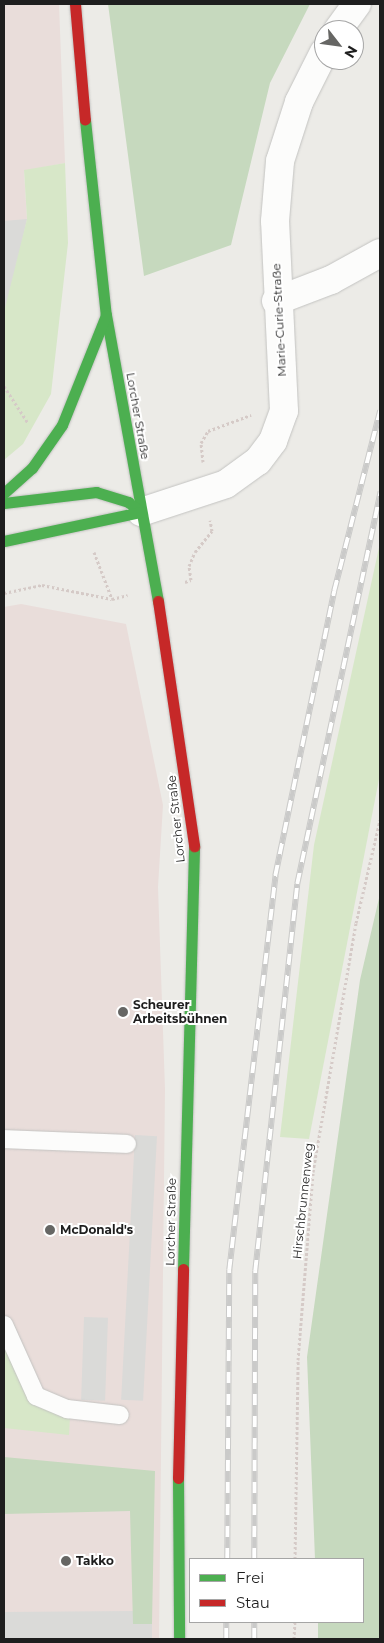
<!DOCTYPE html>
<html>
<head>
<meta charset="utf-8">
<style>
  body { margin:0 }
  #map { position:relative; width:384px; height:1643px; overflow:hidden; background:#ecebe7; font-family:Montserrat,sans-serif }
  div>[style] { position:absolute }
  .commercial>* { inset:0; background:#e9ddda }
  .religious>* { inset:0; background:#dadad8; transform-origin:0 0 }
  .grass>* { inset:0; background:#d7e7c8 }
  .forest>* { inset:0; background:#c6d9be }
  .path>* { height:3px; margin-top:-1.5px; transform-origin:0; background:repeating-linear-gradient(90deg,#d5cac7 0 2.5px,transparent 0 5px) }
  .roads { filter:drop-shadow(0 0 1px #c3c3c1) drop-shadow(0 0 1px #c3c3c1) }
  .lane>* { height:18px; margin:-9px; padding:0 9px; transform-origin:9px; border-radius:9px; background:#fcfcfb }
  .street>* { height:28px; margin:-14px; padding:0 14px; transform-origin:14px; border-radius:14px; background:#fcfcfb }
  .fast>* { height:11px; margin:-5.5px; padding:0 5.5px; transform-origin:5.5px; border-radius:5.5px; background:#4caf50 }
  .jam>* { height:11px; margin:-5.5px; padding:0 5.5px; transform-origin:5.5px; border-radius:5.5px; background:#c62828 }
  .rail>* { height:5.5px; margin-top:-2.75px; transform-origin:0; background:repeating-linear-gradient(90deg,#fff 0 11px,#cacac9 0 22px); box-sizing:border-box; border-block:1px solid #cacac9 }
  .dots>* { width:14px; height:14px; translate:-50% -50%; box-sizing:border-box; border:2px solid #fff; border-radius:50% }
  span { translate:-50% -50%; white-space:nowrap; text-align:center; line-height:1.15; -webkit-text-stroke:4px #fff; paint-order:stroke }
  .street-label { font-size:12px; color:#1e1e1e }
  .poi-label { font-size:12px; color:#1e1e1e; font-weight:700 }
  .left { translate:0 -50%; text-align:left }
  .frame { position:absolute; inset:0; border:5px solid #1e1e1e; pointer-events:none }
  .legend { position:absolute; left:189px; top:1558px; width:175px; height:65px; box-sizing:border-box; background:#fff; border:1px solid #a5a5a5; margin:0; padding:6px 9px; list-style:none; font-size:15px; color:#1e1e1e }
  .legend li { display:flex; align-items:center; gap:10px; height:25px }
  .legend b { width:25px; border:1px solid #a5a5a5 }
  .north { position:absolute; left:314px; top:20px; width:50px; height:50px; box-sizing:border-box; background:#fff; border:1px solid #a5a5a5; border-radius:50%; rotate:120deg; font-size:14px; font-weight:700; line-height:20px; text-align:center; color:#1e1e1e }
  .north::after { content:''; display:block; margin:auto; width:18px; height:22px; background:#666664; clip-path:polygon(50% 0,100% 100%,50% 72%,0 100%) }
</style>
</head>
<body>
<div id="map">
  <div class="commercial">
    <div style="clip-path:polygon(4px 4px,59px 4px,65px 163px,24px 171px,27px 219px,4px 312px)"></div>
    <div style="clip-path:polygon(21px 604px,126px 624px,163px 805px,158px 887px,165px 1089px,159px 1639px,4px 1639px,4px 607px)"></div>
  </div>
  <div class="religious">
    <div style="clip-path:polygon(27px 219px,8px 306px,4px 312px,4px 221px)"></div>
    <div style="left:135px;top:1135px;width:22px;height:265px;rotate:3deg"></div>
    <div style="left:84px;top:1317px;width:24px;height:83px;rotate:2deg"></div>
    <div style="clip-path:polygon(133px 1611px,133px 1624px,152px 1624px,152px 1639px,4px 1639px,4px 1612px)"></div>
  </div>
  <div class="grass">
    <div style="clip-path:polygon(65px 163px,68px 243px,51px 394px,23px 444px,4px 460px,4px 312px,27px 219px,24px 170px)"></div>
    <div style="clip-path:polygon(380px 543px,380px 774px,309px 1139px,280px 1137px,314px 845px)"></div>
    <div style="clip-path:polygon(4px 1340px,32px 1402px,70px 1417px,69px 1435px,4px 1428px)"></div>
  </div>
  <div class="forest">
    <div style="clip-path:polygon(108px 4px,310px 4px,270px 83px,231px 245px,144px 276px)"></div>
    <div style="clip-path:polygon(380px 894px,380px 1639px,318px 1639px,318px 1622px,363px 1622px,363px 1559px,315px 1559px,307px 1357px,360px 980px)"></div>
    <div style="clip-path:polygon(4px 1457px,155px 1471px,152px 1624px,133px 1624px,130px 1511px,4px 1514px)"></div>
  </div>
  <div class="path">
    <div style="left:4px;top:386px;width:44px;rotate:57deg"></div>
    <div style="left:203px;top:462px;width:19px;rotate:-96deg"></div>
    <div style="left:201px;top:443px;width:14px;rotate:-60deg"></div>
    <div style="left:208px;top:431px;width:46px;rotate:-20.4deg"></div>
    <div style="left:94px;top:552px;width:50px;rotate:69deg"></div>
    <div style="left:185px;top:582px;width:6px;rotate:-18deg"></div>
    <div style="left:191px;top:580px;width:14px;rotate:-98deg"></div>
    <div style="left:189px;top:566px;width:15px;rotate:-67deg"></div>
    <div style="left:195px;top:552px;width:27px;rotate:-51deg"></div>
    <div style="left:212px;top:531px;width:11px;rotate:-100deg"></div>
    <div style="left:4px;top:593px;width:39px;rotate:-12deg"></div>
    <div style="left:42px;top:585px;width:71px;rotate:11.3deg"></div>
    <div style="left:112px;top:599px;width:16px;rotate:-14deg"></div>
    <div style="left:295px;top:1559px;width:199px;rotate:-89.1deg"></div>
    <div style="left:298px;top:1360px;width:189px;rotate:-85.4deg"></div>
    <div style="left:313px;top:1172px;width:253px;rotate:-80.2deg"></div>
    <div style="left:356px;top:923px;width:106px;rotate:-76.9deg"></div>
    <div style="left:294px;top:1639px;width:17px;rotate:-87deg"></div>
  </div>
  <div class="roads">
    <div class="lane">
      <div style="left:4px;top:1139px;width:123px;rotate:2.3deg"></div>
      <div style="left:4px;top:1325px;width:78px;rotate:65.7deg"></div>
      <div style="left:36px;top:1396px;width:34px;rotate:23deg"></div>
      <div style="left:67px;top:1409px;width:53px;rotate:6.5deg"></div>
    </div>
    <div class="street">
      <div style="left:338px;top:30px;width:32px;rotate:-54deg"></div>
      <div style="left:276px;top:301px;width:59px;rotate:-20.9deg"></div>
      <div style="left:331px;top:280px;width:56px;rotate:-28.9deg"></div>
      <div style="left:141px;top:512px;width:89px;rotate:-18.2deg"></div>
      <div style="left:226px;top:484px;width:39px;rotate:-36deg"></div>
      <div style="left:258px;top:461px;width:25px;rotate:-53deg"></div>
      <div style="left:273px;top:441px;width:32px;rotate:-70deg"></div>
      <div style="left:284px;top:411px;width:190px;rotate:-92.7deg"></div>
      <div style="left:275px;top:221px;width:60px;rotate:-85.2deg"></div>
      <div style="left:280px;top:161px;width:62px;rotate:-72.1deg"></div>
      <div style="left:299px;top:102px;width:56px;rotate:-63.4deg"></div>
    </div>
    <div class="fast">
      <div style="left:85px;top:120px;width:196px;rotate:83.9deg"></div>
      <div style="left:106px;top:315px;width:291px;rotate:79.7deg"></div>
      <div style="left:4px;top:493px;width:38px;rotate:-42deg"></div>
      <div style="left:32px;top:468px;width:52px;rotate:-55.1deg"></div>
      <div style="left:62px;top:425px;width:118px;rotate:-68.2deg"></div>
      <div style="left:4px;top:503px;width:93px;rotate:-6.8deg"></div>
      <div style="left:96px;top:492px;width:34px;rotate:17deg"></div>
      <div style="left:128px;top:502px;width:16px;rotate:38deg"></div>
      <div style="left:4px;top:541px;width:140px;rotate:-12deg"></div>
      <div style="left:183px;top:1269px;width:423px;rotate:-88.5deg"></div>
      <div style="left:178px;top:1478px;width:161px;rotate:89.6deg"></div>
    </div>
    <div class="jam">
      <div style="left:75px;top:4px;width:116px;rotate:85.1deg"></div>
      <div style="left:158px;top:601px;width:248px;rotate:81.6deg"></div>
      <div style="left:178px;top:1478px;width:209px;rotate:-88.6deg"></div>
    </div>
  </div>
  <div class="rail">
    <div style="left:227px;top:1559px;width:289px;rotate:-89.6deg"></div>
    <div style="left:229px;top:1270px;width:397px;rotate:-83.3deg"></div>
    <div style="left:275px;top:876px;width:291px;rotate:-78.3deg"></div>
    <div style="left:334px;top:591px;width:186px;rotate:-75.7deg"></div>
    <div style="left:254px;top:1559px;width:288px;rotate:-89.8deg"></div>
    <div style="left:255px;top:1271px;width:389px;rotate:-83.8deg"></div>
    <div style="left:297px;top:884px;width:401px;rotate:-78deg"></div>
    <div style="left:226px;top:1639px;width:17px;rotate:-90deg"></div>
    <div style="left:254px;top:1639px;width:17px;rotate:-90deg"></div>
  </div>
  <div class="dots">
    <div style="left:123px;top:1012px;background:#666664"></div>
    <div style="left:50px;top:1230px;background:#666664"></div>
    <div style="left:66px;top:1561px;background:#666664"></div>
  </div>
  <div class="street-label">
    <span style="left:279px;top:320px;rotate:-93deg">Marie-Curie-Straße</span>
    <span style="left:138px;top:416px;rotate:80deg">Lorcher Straße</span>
    <span style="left:176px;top:819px;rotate:-96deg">Lorcher Straße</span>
    <span style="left:303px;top:1201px;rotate:-84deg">Hirschbrunnenweg</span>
    <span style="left:171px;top:1222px;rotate:-89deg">Lorcher Straße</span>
  </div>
  <div class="poi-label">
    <span class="left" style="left:133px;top:1012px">Scheurer<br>Arbeitsbühnen</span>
    <span class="left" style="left:60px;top:1230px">McDonald's</span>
    <span class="left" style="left:76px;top:1561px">Takko</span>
  </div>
  <div class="frame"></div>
  <ul class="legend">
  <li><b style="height:6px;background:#4caf50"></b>Frei</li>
  <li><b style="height:6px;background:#c62828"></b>Stau</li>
  </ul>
  <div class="north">N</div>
</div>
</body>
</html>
